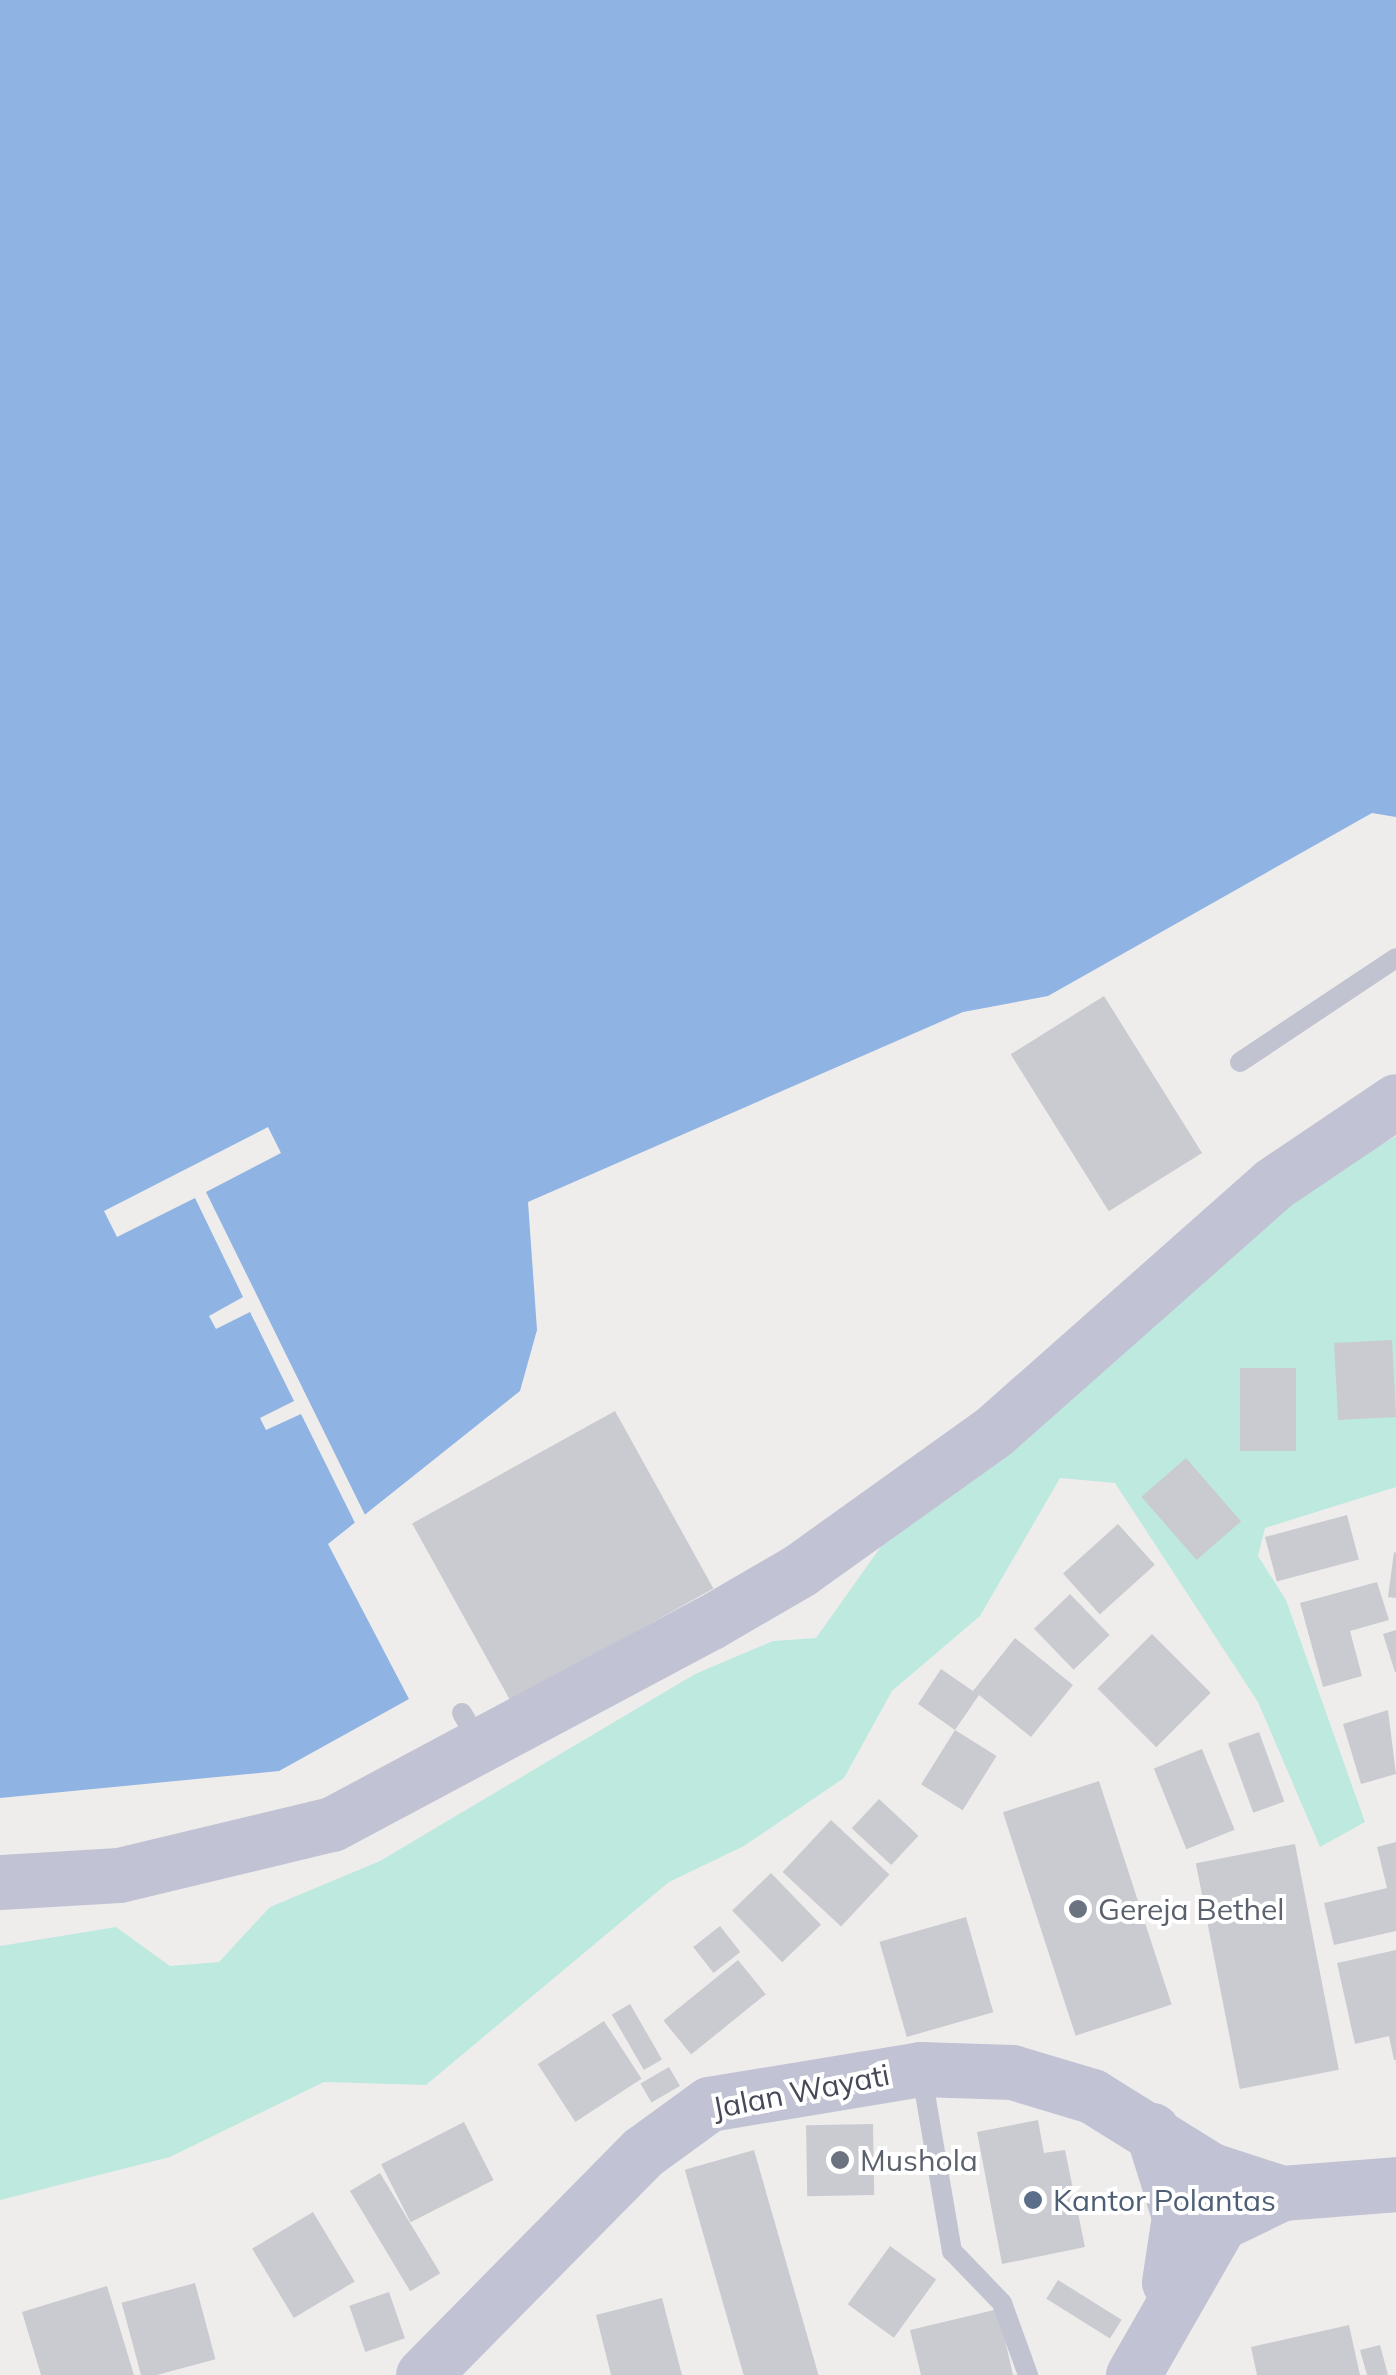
<!DOCTYPE html>
<html>
<head>
<meta charset="utf-8">
<style>
  body { margin:0 }
  #map { position:relative; width:1396px; height:2375px; overflow:hidden; background:#efedec; font-family:Mulish,sans-serif }
  div>[style] { position:absolute }
  .green>* { inset:0; background:#bee9df }
  .water>* { inset:0; background:#8fb3e2 }
  .pier>* { inset:0; background:#efedec }
  .building>* { inset:0; background:#cacbd1; transform-origin:0 0 }
  .service>* { height:20px; margin:-10px; padding:0 10px; transform-origin:10px; border-radius:10px; background:#c1c4d0 }
  .secondary>* { height:55px; margin:-27.5px; padding:0 27.5px; transform-origin:27.5px; border-radius:27.5px; background:#c1c3d4 }
  .dots>* { width:28px; height:28px; translate:-50% -50%; box-sizing:border-box; border:5px solid #fff; border-radius:50% }
  span { translate:-50% -50%; white-space:nowrap; text-align:center; line-height:1.15; -webkit-text-stroke:8px #fff; paint-order:stroke }
  .worship-label { font-size:30px; color:#5b616d }
  .left { translate:0 -50%; text-align:left }
  .street-label { font-size:30px; color:#474958 }
  .service-label { font-size:30px; color:#4e5e75 }
</style>
</head>
<body>
<div id="map">
  <div class="green">
    <div style="clip-path:polygon(1396px 1136px,1396px 1487px,1265px 1528px,1258px 1556px,1286px 1600px,1365px 1822px,1320px 1847px,1258px 1702px,1115px 1483px,1060px 1478px,980px 1616px,892px 1691px,844px 1778px,744px 1846px,669px 1882px,426px 2085px,324px 2082px,170px 2157px,0 2200px,0 1946px,116px 1927px,170px 1966px,219px 1962px,270px 1907px,380px 1861px,695px 1674px,773px 1641px,816px 1638px,892px 1531px,1281px 1203px)"></div>
  </div>
  <div class="water">
    <div style="clip-path:polygon(0 0,1396px 0,1396px 817px,1372px 813px,1048px 996px,963px 1012px,528px 1202px,537px 1330px,520px 1391px,328px 1544px,409px 1699px,279px 1771px,0 1798px)"></div>
  </div>
  <div class="pier">
    <div style="clip-path:polygon(268px 1127px,281px 1153px,206px 1192px,367px 1519px,357px 1527px,301px 1414px,266px 1430px,260px 1418px,294px 1401px,250px 1312px,216px 1329px,209px 1316px,243px 1297px,195px 1198px,117px 1237px,104px 1211px)"></div>
  </div>
  <div class="building">
    <div style="left:1104px;top:996px;width:185px;height:110px;rotate:58deg"></div>
    <div style="left:1392px;top:1340px;width:77px;height:58px;rotate:87deg"></div>
    <div style="left:1240px;top:1368px;width:56px;height:83px"></div>
    <div style="left:615px;top:1411px;width:203px;height:232px;rotate:61deg"></div>
    <div style="left:1186px;top:1458px;width:84px;height:59px;rotate:49deg"></div>
    <div style="left:1347px;top:1515px;width:46px;height:85px;rotate:75deg"></div>
    <div style="left:1118px;top:1524px;width:55px;height:74px;rotate:48deg"></div>
    <div style="clip-path:polygon(1394px 1552px,1396px 1553px,1396px 1598px,1388px 1597px)"></div>
    <div style="clip-path:polygon(1377px 1582px,1389px 1620px,1350px 1631px,1362px 1676px,1323px 1687px,1300px 1603px)"></div>
    <div style="left:1070px;top:1594px;width:57px;height:50px;rotate:46deg"></div>
    <div style="clip-path:polygon(1396px 1630px,1396px 1672px,1395px 1672px,1383px 1634px)"></div>
    <div style="left:1152px;top:1634px;width:83px;height:77px;rotate:45deg"></div>
    <div style="clip-path:polygon(1015px 1638px,1073px 1685px,1031px 1737px,979px 1695px,955px 1730px,918px 1704px,941px 1669px,973px 1691px)"></div>
    <div style="clip-path:polygon(1388px 1710px,1396px 1774px,1361px 1784px,1343px 1724px)"></div>
    <div style="left:955px;top:1730px;width:49px;height:64px;rotate:32deg"></div>
    <div style="left:1259px;top:1732px;width:74px;height:33px;rotate:70deg"></div>
    <div style="left:1202px;top:1749px;width:87px;height:52px;rotate:68deg"></div>
    <div style="left:1099px;top:1781px;width:235px;height:101px;rotate:72deg"></div>
    <div style="left:879px;top:1799px;width:54px;height:40px;rotate:43deg"></div>
    <div style="left:831px;top:1820px;width:80px;height:71px;rotate:43deg"></div>
    <div style="clip-path:polygon(1396px 1842px,1396px 1931px,1334px 1945px,1324px 1903px,1387px 1888px,1377px 1847px)"></div>
    <div style="left:1295px;top:1844px;width:230px;height:101px;rotate:79deg"></div>
    <div style="left:771px;top:1873px;width:72px;height:54px;rotate:46deg"></div>
    <div style="left:966px;top:1917px;width:99px;height:90px;rotate:74deg"></div>
    <div style="left:720px;top:1926px;width:33px;height:34px;rotate:52deg"></div>
    <div style="clip-path:polygon(1396px 1950px,1396px 2060px,1394px 2060px,1389px 2036px,1355px 2044px,1337px 1963px)"></div>
    <div style="left:738px;top:1960px;width:44px;height:96px;rotate:51deg"></div>
    <div style="left:630px;top:2004px;width:64px;height:21px;rotate:60deg"></div>
    <div style="left:604px;top:2021px;width:69px;height:79px;rotate:57deg"></div>
    <div style="left:669px;top:2067px;width:22px;height:33px;rotate:60deg"></div>
    <div style="clip-path:polygon(1038px 2120px,1044px 2153px,1065px 2150px,1085px 2247px,1002px 2264px,977px 2132px)"></div>
    <div style="left:464px;top:2122px;width:65px;height:93px;rotate:63deg"></div>
    <div style="left:873px;top:2124px;width:71px;height:67px;rotate:89deg"></div>
    <div style="left:754px;top:2150px;width:234px;height:72px;rotate:74deg"></div>
    <div style="left:380px;top:2173px;width:117px;height:35px;rotate:59deg"></div>
    <div style="left:313px;top:2212px;width:81px;height:71px;rotate:59deg"></div>
    <div style="left:890px;top:2246px;width:57px;height:72px;rotate:36deg"></div>
    <div style="left:1058px;top:2280px;width:75px;height:22px;rotate:32deg"></div>
    <div style="left:195px;top:2283px;width:79px;height:76px;rotate:75deg"></div>
    <div style="clip-path:polygon(107px 2286px,134px 2375px,41px 2375px,22px 2312px)"></div>
    <div style="left:389px;top:2292px;width:49px;height:42px;rotate:71deg"></div>
    <div style="clip-path:polygon(662px 2298px,682px 2375px,611px 2375px,596px 2315px)"></div>
    <div style="clip-path:polygon(998px 2309px,1013px 2375px,921px 2375px,910px 2330px)"></div>
    <div style="clip-path:polygon(1349px 2325px,1360px 2375px,1257px 2375px,1251px 2347px)"></div>
    <div style="clip-path:polygon(1380px 2345px,1388px 2375px,1367px 2375px,1360px 2350px)"></div>
  </div>
  <div class="service">
    <div style="left:1240px;top:1062px;width:187px;rotate:-33.7deg"></div>
    <div style="left:462px;top:1713px;width:34px;rotate:60deg"></div>
    <div style="left:921px;top:2070px;width:184px;rotate:80.3deg"></div>
    <div style="left:952px;top:2251px;width:72px;rotate:46.1deg"></div>
    <div style="left:1002px;top:2303px;width:77px;rotate:70.1deg"></div>
  </div>
  <div class="secondary">
    <div style="left:0;top:1882px;width:119px;rotate:-3.4deg"></div>
    <div style="left:119px;top:1875px;width:219px;rotate:-13.5deg"></div>
    <div style="left:332px;top:1824px;width:427px;rotate:-28.1deg"></div>
    <div style="left:709px;top:1623px;width:105px;rotate:-30.2deg"></div>
    <div style="left:800px;top:1570px;width:237px;rotate:-35.6deg"></div>
    <div style="left:993px;top:1432px;width:374px;rotate:-41.5deg"></div>
    <div style="left:1273px;top:1184px;width:148px;rotate:-34deg"></div>
    <div style="left:1152px;top:2130px;width:90px;rotate:72.6deg"></div>
    <div style="left:1179px;top:2216px;width:67px;rotate:98.6deg"></div>
    <div style="left:423px;top:2375px;width:313px;rotate:-45.4deg"></div>
    <div style="left:643px;top:2152px;width:82px;rotate:-36deg"></div>
    <div style="left:709px;top:2104px;width:214px;rotate:-9.4deg"></div>
    <div style="left:920px;top:2069px;width:92px;rotate:1.9deg"></div>
    <div style="left:1012px;top:2072px;width:84px;rotate:16.7deg"></div>
    <div style="left:1092px;top:2096px;width:140px;rotate:31.9deg"></div>
    <div style="left:1211px;top:2170px;width:75px;rotate:17.9deg"></div>
    <div style="left:1133px;top:2375px;width:175px;rotate:-60.2deg"></div>
    <div style="left:1220px;top:2223px;width:69px;rotate:-25.8deg"></div>
    <div style="left:1282px;top:2193px;width:114px;rotate:-4.5deg"></div>
  </div>
  <div class="dots">
    <div style="left:1078px;top:1909px;background:#6b7280"></div>
    <div style="left:840px;top:2160px;background:#6b7280"></div>
    <div style="left:1033px;top:2200px;background:#5c6f8a"></div>
  </div>
  <div class="worship-label">
    <span class="left" style="left:1098px;top:1909px">Gereja Bethel</span>
    <span class="left" style="left:860px;top:2160px">Mushola</span>
  </div>
  <div class="street-label">
    <span style="left:801px;top:2091px;rotate:-11deg">Jalan Wayati</span>
  </div>
  <div class="service-label">
    <span class="left" style="left:1053px;top:2200px">Kantor Polantas</span>
  </div>
</div>
</body>
</html>
